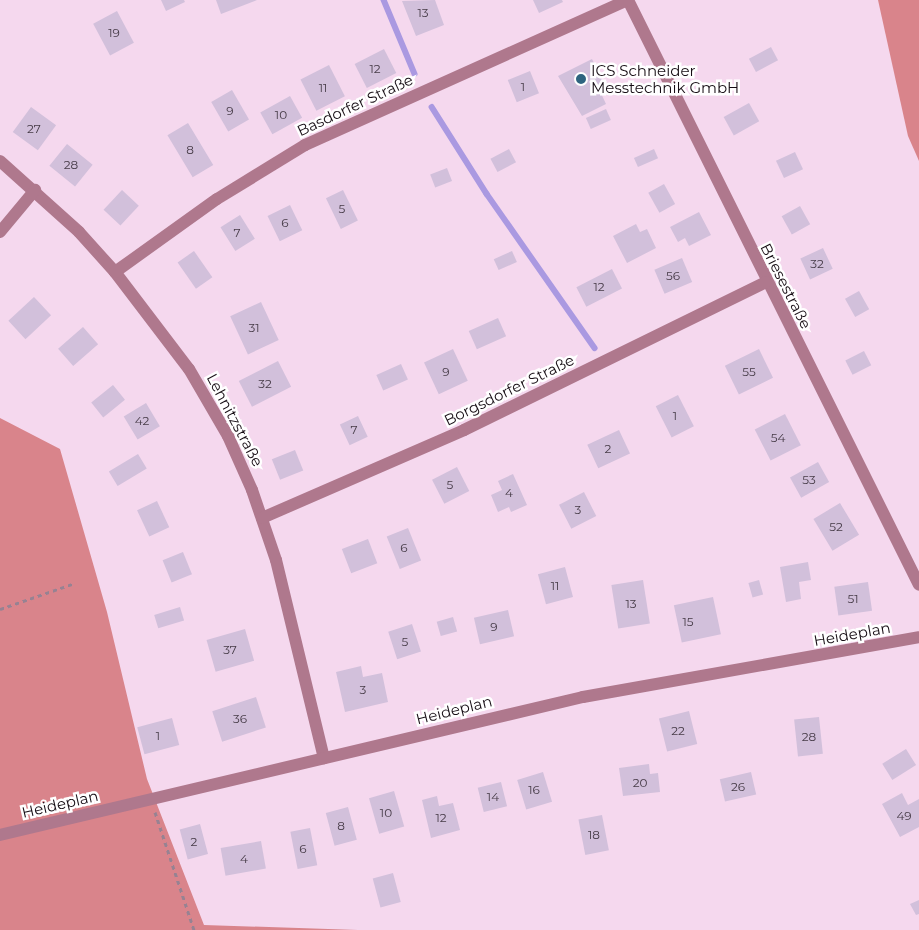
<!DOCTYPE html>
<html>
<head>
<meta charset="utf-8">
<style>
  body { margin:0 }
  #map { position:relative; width:919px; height:930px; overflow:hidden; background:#f5d8ee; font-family:Montserrat,sans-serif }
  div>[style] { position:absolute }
  .forest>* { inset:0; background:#d9848b }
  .stream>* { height:5.5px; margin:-2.75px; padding:0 2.75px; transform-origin:2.75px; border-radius:2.75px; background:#aa99e1 }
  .building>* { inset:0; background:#d2c0db; transform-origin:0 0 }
  .path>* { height:3px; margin-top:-1.5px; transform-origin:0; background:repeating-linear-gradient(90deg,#978292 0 4px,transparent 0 8px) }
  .minor>* { height:12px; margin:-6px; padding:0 6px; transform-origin:6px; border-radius:6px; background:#af788d }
  .dots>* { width:14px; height:14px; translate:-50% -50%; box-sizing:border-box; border:2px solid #fff; border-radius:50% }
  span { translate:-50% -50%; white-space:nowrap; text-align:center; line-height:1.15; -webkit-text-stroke:5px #fff; paint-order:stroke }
  .number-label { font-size:12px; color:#453a46 }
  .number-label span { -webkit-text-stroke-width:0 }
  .poi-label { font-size:15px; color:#160d14 }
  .left { translate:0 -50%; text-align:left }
  .street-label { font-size:15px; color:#160d14 }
</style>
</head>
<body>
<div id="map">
  <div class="forest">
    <div style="clip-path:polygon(878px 0,919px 0,919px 161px,908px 136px)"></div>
    <div style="clip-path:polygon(0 418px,60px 449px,107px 612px,147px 779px,204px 925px,358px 930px,0 930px)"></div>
  </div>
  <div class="stream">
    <div style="left:384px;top:0;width:80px;rotate:67.3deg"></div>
    <div style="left:432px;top:107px;width:103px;rotate:57.7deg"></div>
    <div style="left:487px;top:194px;width:188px;rotate:55deg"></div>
  </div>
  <div class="building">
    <div style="clip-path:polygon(161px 0,184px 0,185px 2px,166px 11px)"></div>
    <div style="clip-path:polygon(216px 0,257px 0,221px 14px)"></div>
    <div style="clip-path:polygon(435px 0,444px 25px,416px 36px,402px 1px)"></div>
    <div style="clip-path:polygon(533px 0,562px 0,563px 2px,539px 13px)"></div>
    <div style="left:117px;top:11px;width:36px;height:27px;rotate:62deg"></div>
    <div style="left:771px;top:47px;width:15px;height:25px;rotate:62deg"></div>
    <div style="left:384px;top:49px;width:27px;height:33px;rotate:63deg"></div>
    <div style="clip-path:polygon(592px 59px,605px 86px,599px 89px,606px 104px,582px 116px,558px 76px)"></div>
    <div style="left:329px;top:65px;width:35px;height:32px;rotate:63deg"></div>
    <div style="left:530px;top:71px;width:24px;height:24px;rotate:68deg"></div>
    <div style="left:232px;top:90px;width:34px;height:24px;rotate:60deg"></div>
    <div style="left:290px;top:96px;width:25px;height:34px;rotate:61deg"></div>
    <div style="left:749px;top:103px;width:21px;height:29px;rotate:61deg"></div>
    <div style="left:31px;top:107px;width:31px;height:31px;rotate:36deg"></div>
    <div style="left:606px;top:109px;width:12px;height:22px;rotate:66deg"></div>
    <div style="left:188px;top:123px;width:49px;height:24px;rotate:59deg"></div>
    <div style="left:67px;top:144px;width:33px;height:28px;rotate:39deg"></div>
    <div style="left:509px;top:149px;width:15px;height:21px;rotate:62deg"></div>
    <div style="left:654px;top:149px;width:10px;height:22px;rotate:66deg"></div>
    <div style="left:795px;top:152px;width:19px;height:21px;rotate:65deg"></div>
    <div style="left:447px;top:168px;width:14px;height:18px;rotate:69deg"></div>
    <div style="left:664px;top:184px;width:23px;height:18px;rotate:61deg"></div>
    <div style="left:122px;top:190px;width:23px;height:27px;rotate:43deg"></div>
    <div style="left:343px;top:190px;width:34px;height:19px;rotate:64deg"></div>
    <div style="left:290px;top:205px;width:28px;height:25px;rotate:64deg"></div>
    <div style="left:800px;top:206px;width:21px;height:21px;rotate:61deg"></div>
    <div style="clip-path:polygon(699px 212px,711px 235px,689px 246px,685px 238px,678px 242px,670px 227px)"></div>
    <div style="left:240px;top:215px;width:28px;height:23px;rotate:58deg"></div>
    <div style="clip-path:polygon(636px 224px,640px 232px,647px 229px,656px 248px,627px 263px,613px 236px)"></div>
    <div style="left:823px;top:248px;width:23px;height:25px;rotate:65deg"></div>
    <div style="left:194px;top:251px;width:32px;height:20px;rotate:55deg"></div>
    <div style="left:512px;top:251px;width:12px;height:20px;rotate:66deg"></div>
    <div style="left:682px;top:258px;width:26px;height:30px;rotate:67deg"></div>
    <div style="left:612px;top:269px;width:22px;height:40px;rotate:63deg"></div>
    <div style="left:859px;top:291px;width:21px;height:16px;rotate:61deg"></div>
    <div style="left:34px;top:297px;width:25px;height:35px;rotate:47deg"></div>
    <div style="left:261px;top:302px;width:42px;height:34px;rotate:65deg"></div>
    <div style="left:498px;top:318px;width:20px;height:32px;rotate:66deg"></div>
    <div style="left:83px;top:327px;width:23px;height:33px;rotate:49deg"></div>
    <div style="left:453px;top:349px;width:35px;height:32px;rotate:65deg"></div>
    <div style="left:759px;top:349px;width:32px;height:38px;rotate:64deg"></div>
    <div style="left:864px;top:351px;width:16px;height:21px;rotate:63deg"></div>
    <div style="left:278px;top:361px;width:29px;height:44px;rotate:63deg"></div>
    <div style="left:401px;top:364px;width:17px;height:27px;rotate:66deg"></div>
    <div style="left:113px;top:385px;width:19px;height:28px;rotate:51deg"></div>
    <div style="left:678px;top:395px;width:35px;height:25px;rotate:63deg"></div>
    <div style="left:146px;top:403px;width:27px;height:26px;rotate:59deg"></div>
    <div style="left:785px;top:414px;width:35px;height:34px;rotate:63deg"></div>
    <div style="left:358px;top:416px;width:23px;height:20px;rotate:65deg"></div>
    <div style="left:619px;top:430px;width:26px;height:35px;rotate:65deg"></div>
    <div style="left:295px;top:450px;width:22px;height:25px;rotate:68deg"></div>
    <div style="left:138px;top:454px;width:17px;height:34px;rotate:59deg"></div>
    <div style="left:818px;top:462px;width:23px;height:32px;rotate:61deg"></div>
    <div style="left:457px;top:467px;width:27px;height:28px;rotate:63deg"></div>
    <div style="clip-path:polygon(513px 474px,527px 505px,511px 512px,509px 507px,498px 512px,491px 495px,502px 490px,498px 481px)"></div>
    <div style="left:584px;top:492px;width:27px;height:28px;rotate:63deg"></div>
    <div style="left:157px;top:501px;width:29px;height:22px;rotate:65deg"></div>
    <div style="left:840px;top:503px;width:37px;height:31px;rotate:59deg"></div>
    <div style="left:408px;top:528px;width:35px;height:23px;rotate:68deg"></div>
    <div style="left:368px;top:539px;width:26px;height:28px;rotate:69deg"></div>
    <div style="left:183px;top:552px;width:24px;height:22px;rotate:68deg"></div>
    <div style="clip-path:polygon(808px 562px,811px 580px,799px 582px,801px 599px,786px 602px,780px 567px)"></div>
    <div style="left:565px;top:567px;width:31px;height:28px;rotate:75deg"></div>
    <div style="left:643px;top:580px;width:44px;height:32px;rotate:81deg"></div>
    <div style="left:759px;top:580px;width:15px;height:11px;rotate:74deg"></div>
    <div style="left:868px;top:582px;width:29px;height:34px;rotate:82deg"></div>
    <div style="left:713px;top:597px;width:38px;height:40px;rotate:78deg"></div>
    <div style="left:180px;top:607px;width:14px;height:27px;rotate:73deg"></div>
    <div style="left:508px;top:610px;width:27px;height:35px;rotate:77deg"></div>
    <div style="left:453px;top:617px;width:15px;height:17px;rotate:74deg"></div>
    <div style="left:412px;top:624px;width:29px;height:25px;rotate:72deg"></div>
    <div style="left:245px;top:629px;width:33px;height:40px;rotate:74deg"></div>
    <div style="clip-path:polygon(361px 666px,363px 677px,382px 673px,388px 702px,345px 712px,336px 672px)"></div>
    <div style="left:256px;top:697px;width:32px;height:46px;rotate:72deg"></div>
    <div style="left:689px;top:711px;width:34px;height:31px;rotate:76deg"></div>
    <div style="left:819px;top:717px;width:37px;height:25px;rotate:84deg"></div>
    <div style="left:172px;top:718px;width:28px;height:36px;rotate:75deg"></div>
    <div style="left:906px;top:749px;width:19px;height:28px;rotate:58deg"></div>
    <div style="clip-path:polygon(649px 764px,650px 774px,658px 773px,660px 792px,623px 796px,619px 768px)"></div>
    <div style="left:543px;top:772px;width:31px;height:27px;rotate:73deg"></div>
    <div style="left:751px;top:772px;width:23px;height:32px;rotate:77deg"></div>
    <div style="left:501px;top:782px;width:25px;height:24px;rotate:76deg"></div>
    <div style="left:394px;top:791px;width:37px;height:26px;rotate:74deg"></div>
    <div style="clip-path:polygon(902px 793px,908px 805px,919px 799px,919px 827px,900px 837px,882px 804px)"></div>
    <div style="clip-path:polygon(437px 796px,439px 806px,453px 803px,460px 830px,431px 838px,422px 800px)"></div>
    <div style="left:348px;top:807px;width:34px;height:23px;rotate:75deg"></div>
    <div style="left:602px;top:815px;width:36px;height:24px;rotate:79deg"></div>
    <div style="left:200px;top:824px;width:31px;height:21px;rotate:75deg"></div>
    <div style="left:310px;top:828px;width:38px;height:20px;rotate:79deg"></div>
    <div style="left:261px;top:841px;width:28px;height:41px;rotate:80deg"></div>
    <div style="left:393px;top:873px;width:30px;height:21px;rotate:75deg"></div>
    <div style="clip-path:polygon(919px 900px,919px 914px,916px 915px,910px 904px)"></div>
  </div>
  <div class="path">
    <div style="left:0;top:609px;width:79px;rotate:-19.1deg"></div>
    <div style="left:155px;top:812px;width:124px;rotate:71.7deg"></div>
  </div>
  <div class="minor">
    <div style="left:628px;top:0;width:653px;rotate:63.55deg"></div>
    <div style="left:0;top:161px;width:106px;rotate:41.9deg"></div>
    <div style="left:79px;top:232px;width:54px;rotate:48deg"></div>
    <div style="left:115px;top:272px;width:122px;rotate:52.7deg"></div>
    <div style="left:189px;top:369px;width:78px;rotate:59.8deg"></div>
    <div style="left:228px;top:436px;width:59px;rotate:66deg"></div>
    <div style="left:252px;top:490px;width:74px;rotate:71.1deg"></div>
    <div style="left:276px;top:560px;width:204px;rotate:76.4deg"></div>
    <div style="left:0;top:232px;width:55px;rotate:-50.2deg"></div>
    <div style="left:115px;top:272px;width:125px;rotate:-35.6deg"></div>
    <div style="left:217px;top:199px;width:103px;rotate:-31.5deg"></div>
    <div style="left:305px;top:145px;width:353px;rotate:-24.2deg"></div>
    <div style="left:262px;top:518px;width:220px;rotate:-23.5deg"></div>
    <div style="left:464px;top:430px;width:336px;rotate:-26.1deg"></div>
    <div style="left:0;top:835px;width:599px;rotate:-13.32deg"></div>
    <div style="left:583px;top:697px;width:341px;rotate:-10.1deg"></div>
  </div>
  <div class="dots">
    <div style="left:581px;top:79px;background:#2e647f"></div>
  </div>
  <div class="number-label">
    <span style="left:423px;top:13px">13</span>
    <span style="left:114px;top:33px">19</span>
    <span style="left:375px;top:69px">12</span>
    <span style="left:523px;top:87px">1</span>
    <span style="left:323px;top:88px">11</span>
    <span style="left:230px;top:111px">9</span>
    <span style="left:281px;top:115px">10</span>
    <span style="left:34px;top:129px">27</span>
    <span style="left:190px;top:150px">8</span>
    <span style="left:71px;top:165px">28</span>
    <span style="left:342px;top:209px">5</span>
    <span style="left:285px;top:223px">6</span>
    <span style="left:237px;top:233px">7</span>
    <span style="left:817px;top:264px">32</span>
    <span style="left:673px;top:276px">56</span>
    <span style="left:599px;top:287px">12</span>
    <span style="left:254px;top:328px">31</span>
    <span style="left:446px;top:372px">9</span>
    <span style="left:749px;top:372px">55</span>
    <span style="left:265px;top:384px">32</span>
    <span style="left:675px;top:416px">1</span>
    <span style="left:142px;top:421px">42</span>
    <span style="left:354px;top:430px">7</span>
    <span style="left:778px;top:438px">54</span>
    <span style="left:608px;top:449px">2</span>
    <span style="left:809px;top:480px">53</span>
    <span style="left:450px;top:485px">5</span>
    <span style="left:509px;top:493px">4</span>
    <span style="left:578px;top:510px">3</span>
    <span style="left:836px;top:527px">52</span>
    <span style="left:404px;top:548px">6</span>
    <span style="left:555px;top:586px">11</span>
    <span style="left:853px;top:599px">51</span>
    <span style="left:631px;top:604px">13</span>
    <span style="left:688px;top:622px">15</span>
    <span style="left:494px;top:627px">9</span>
    <span style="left:405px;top:642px">5</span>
    <span style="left:230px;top:650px">37</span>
    <span style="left:363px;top:690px">3</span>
    <span style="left:240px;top:719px">36</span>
    <span style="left:678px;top:731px">22</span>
    <span style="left:158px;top:736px">1</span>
    <span style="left:809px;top:737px">28</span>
    <span style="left:640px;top:783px">20</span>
    <span style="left:738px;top:787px">26</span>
    <span style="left:534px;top:790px">16</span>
    <span style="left:493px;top:797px">14</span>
    <span style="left:386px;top:813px">10</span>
    <span style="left:904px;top:816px">49</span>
    <span style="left:441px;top:818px">12</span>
    <span style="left:341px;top:826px">8</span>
    <span style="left:594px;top:835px">18</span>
    <span style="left:194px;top:842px">2</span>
    <span style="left:303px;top:849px">6</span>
    <span style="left:244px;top:859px">4</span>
  </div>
  <div class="poi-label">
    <span class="left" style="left:591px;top:79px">ICS Schneider<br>Messtechnik GmbH</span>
  </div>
  <div class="street-label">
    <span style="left:355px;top:105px;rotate:-25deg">Basdorfer Straße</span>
    <span style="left:786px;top:286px;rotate:63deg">Briesestraße</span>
    <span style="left:509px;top:390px;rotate:-26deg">Borgsdorfer Straße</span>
    <span style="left:235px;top:420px;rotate:62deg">Lehnitzstraße</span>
    <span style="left:852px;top:634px;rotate:-10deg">Heideplan</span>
    <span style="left:454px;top:710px;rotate:-14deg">Heideplan</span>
    <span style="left:60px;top:804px;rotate:-13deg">Heideplan</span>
  </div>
</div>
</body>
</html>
